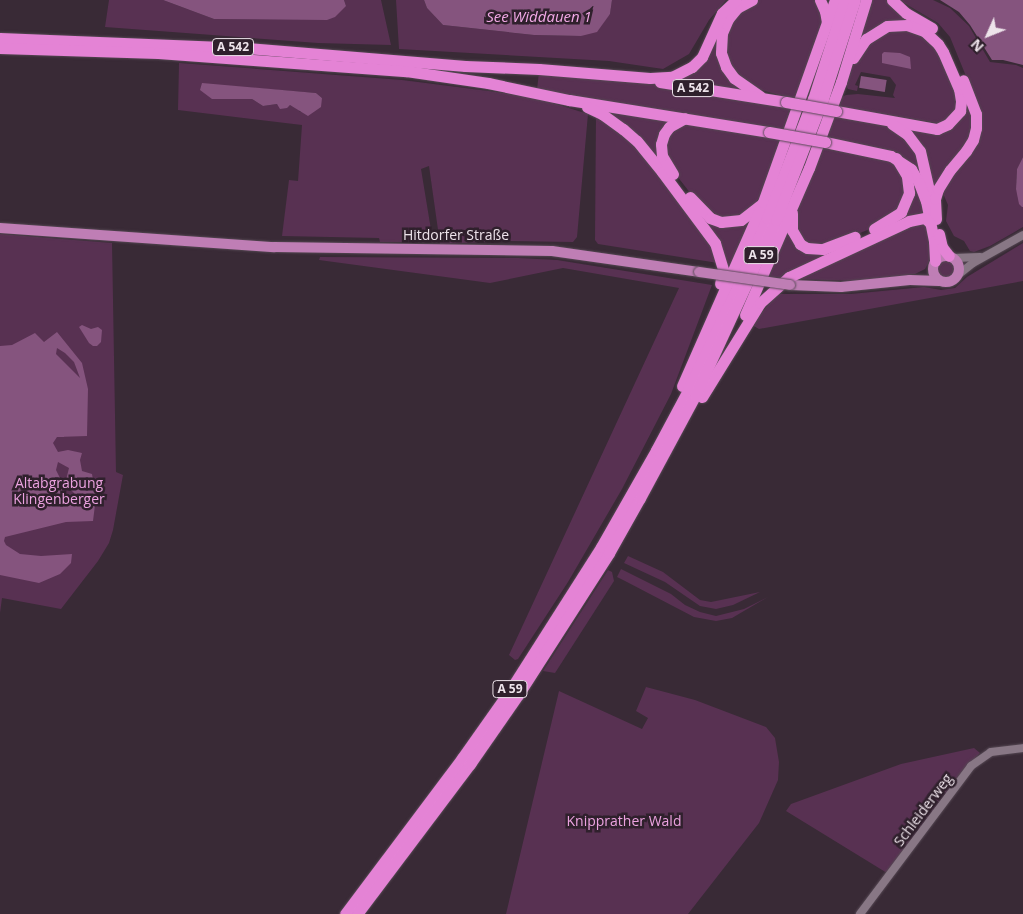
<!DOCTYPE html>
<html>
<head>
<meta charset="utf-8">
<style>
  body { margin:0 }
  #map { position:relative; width:1023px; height:914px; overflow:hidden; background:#392a36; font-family:"Open Sans",sans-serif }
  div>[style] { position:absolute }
  .green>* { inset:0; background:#583152 }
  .round { border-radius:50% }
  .water>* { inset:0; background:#85547e; transform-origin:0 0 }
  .roads { filter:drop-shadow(0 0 1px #554853) drop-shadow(0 0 1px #554853) }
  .minor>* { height:8px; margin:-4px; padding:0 4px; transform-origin:4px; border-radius:4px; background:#887785 }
  .major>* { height:10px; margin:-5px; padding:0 5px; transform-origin:5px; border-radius:5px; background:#bf7eb5 }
  .major>.ring { margin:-5px; padding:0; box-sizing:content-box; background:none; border:10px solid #bf7eb5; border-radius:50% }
  .highway>* { height:11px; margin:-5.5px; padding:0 5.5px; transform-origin:5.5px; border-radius:5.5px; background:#e483d5 }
  .bridges { filter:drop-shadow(0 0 1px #554853) drop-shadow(0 0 1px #554853) }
  .major-bridge>* { height:10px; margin:-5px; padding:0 5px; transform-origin:5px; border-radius:5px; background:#bf7eb5 }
  .highway-bridge>* { height:11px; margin:-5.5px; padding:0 5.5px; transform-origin:5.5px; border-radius:5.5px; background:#e483d5 }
  span { translate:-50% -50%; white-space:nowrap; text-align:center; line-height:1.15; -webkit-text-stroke:5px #2f202c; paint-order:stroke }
  .shield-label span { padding:1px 4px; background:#2f202c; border:1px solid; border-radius:4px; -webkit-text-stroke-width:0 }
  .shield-label { font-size:12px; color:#ede3ea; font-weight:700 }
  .street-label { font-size:14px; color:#ede3ea }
  .park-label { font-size:14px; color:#eca2e0 }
  .water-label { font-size:15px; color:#f3a9e7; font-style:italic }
  .north { position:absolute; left:963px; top:10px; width:50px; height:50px; -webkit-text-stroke:4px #2f202c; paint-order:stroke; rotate:226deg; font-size:14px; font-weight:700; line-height:20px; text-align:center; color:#ede3ea }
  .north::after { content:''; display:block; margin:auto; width:18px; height:22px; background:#ede3ea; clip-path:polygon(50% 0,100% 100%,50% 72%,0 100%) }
</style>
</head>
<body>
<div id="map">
  <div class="green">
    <div style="clip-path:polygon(109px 0,163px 0,214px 19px,346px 6px,344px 0,381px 0,391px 45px,318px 43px,105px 27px)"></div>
    <div style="clip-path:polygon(396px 0,424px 0,427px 8px,443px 25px,534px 35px,581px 36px,610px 14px,612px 0,726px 0,709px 20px,689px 54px,663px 69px,609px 61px,399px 49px)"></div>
    <div style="clip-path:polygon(759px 0,818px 0,823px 20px,797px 100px,750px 87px,727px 64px,725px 31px,746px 5px)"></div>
    <div style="clip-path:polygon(871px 0,888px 0,899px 12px,935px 33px,943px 43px,947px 51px,971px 110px,973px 129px,967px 145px,944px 172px,933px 190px,921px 147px,903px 127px,934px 134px,935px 131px,951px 126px,959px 120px,964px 111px,963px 91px,941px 42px,922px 26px,902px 21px,884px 23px,869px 31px,857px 44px)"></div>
    <div style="clip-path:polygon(899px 0,933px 0,950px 8px,969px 26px,990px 62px,1016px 65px,1023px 68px,1023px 157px,1017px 169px,1016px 189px,1023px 207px,1023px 227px,990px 246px,974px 252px,970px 251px,964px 241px,954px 236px,946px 221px,948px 205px,942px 191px,971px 150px,977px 103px,950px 37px,938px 23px)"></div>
    <div style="clip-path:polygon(718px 28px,718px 47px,750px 93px,670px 79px,689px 73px)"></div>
    <div style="clip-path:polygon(909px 28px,931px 40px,956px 89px,957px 110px,943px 124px,836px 107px,838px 99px,846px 95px,858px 94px,895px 98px,893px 95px,896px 85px,890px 77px,861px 72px,855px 85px,858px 86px,857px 91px,848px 89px,845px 84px,856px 58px,880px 32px)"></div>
    <div style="clip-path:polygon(evenodd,179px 63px,402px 80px,504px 93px,543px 100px,588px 114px,577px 237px,573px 242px,503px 241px,440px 244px,429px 166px,421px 169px,433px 242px,380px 242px,379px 238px,282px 236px,289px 180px,298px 181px,302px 125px,178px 110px,179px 63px,202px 84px,316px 93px,322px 98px,300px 112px,297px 107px,290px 105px,286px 108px,277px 104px,263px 106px,252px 99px,202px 84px)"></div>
    <div style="clip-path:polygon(539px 72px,632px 80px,794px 108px,785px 130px,537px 90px)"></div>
    <div style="clip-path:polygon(598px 107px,677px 119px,666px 128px,666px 168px,692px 204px,708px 218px,753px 215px,730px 272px,653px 156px)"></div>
    <div style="clip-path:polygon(596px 114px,619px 128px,704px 231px,718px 263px,598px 244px,595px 240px)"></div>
    <div style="clip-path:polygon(834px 114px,883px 124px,899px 132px,916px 150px,926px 193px,914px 169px,824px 139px)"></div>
    <div style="clip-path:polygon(683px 123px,784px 138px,760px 198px,743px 216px,719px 218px,694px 198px,667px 163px,664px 138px)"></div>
    <div style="clip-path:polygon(821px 146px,887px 160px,893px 164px,900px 171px,906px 191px,898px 210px,870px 229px,827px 246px,803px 242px,794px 220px)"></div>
    <div style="clip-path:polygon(913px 176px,925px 211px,812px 262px,783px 278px,768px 277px,788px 228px,808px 250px,860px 238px,889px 224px)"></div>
    <div style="clip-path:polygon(919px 220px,926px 222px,932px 256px,925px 269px,915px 274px,863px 281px,789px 279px)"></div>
    <div style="clip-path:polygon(0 234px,112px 243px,116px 472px,123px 475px,113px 530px,109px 543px,98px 561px,61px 609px,2px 598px,0 613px)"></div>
    <div style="clip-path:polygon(1023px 243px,1023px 281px,759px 329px,752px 325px,777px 294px,851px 294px,924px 287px,941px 290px,955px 288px,967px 277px)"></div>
    <div style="clip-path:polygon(320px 257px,518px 258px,557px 260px,712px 285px,671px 394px,622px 489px,568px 582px,518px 659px,515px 660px,509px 655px,679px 288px,563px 268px,490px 283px,319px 260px)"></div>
    <div class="round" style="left:936px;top:258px;width:20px;height:20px"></div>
    <div style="clip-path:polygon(628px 556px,663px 572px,700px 600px,711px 602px,760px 592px,733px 605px,716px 609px,700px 606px,665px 582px,624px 563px)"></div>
    <div style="clip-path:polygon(621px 569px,671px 594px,685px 605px,700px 612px,716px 616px,744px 609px,768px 597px,732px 618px,716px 621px,694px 617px,625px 581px,617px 577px)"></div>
    <div style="clip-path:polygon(608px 570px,612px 572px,614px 581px,555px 673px,543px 671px)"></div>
    <div style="clip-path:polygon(646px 687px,695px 700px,766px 727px,775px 738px,779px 762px,778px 780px,759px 823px,688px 914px,506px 914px,559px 691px,642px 729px,648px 718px,636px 711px)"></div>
    <div style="clip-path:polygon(974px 748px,980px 753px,966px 768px,887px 873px,786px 811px,791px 804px,901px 764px)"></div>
  </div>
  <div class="water">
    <div style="clip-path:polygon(163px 0,344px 0,346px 6px,335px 17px,327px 20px,214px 19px)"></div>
    <div style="clip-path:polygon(424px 0,612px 0,610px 14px,597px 32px,581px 36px,534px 35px,443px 25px,427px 8px)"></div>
    <div style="clip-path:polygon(940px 0,1023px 0,1023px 65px,1003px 60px,992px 60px,970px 25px,959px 12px)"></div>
    <div style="clip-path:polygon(884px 52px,900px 53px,910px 57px,911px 69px,882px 63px,882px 54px)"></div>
    <div style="left:861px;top:76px;width:26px;height:12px;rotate:9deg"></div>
    <div style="clip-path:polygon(202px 83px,316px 93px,322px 98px,321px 107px,308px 116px,290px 105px,287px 108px,280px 109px,277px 104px,263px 106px,252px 99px,212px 99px,200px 90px)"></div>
    <div style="clip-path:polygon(1023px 157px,1023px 207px,1022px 207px,1019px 204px,1016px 189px,1017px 169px)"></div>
    <div style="clip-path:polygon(82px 325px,91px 329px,98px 327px,102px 330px,101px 342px,97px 346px,93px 346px,89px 343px,79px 327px)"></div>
    <div style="clip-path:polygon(evenodd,57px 332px,82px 363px,88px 389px,87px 436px,57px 437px,53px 443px,58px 452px,68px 450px,82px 453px,80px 460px,82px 471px,92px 474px,96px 497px,93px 521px,66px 522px,5px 537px,4px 541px,6px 545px,20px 554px,41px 556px,72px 554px,71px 563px,60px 574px,39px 583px,0 575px,0 346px,12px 345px,35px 333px,44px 342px,57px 332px,57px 348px,65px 353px,74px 362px,80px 378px,56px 354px,57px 348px,57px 332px,58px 462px,69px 468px,66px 480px,61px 480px,56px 470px,58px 462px,57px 332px,67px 486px,74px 493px,74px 497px,69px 500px,65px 499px,61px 488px,67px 486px)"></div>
  </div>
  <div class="roads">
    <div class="minor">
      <div style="left:954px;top:258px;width:26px;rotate:-2deg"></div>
      <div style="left:958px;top:275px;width:19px;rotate:-39deg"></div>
      <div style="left:973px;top:263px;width:57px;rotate:-29.2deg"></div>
      <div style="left:860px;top:914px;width:185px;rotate:-53.1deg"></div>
      <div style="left:971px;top:766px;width:24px;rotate:-35deg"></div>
      <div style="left:991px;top:752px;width:32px;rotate:-7deg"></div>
    </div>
    <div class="major">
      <div style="left:0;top:228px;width:275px;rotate:4deg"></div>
      <div style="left:274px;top:247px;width:278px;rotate:0.8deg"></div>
      <div style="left:552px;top:251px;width:148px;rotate:8.1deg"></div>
      <div class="ring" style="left:933px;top:256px;width:16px;height:16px"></div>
      <div style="left:790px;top:285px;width:51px;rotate:2.2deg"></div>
      <div style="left:841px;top:287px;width:69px;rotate:-5.8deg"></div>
      <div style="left:910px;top:280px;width:29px;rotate:2deg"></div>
    </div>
    <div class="highway">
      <div style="left:752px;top:0;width:17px;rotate:152deg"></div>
      <div style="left:737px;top:8px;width:14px;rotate:129deg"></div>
      <div style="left:728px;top:19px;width:15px;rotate:113deg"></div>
      <div style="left:722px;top:33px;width:20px;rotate:93deg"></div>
      <div style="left:721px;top:53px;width:15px;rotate:70deg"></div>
      <div style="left:726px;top:67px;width:14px;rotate:54deg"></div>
      <div style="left:734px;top:78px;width:32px;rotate:35deg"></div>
      <div style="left:820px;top:0;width:12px;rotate:66deg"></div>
      <div style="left:825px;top:11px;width:11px;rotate:80deg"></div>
      <div style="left:892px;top:0;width:19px;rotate:43deg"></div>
      <div style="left:906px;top:13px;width:30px;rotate:30deg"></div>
      <div style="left:0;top:38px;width:247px;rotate:2.3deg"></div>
      <div style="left:247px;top:48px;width:219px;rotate:4.7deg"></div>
      <div style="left:465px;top:66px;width:74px;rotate:2.3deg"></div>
      <div style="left:539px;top:69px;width:111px;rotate:4.6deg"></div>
      <div style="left:650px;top:78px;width:22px;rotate:-3deg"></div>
      <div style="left:672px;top:77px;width:22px;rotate:-27deg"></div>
      <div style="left:692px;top:67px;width:14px;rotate:-45deg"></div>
      <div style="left:702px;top:57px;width:48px;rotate:-65.6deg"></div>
      <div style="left:722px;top:13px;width:19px;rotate:-43deg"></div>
      <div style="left:0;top:48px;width:158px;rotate:1.8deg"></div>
      <div style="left:158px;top:53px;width:249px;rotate:4.2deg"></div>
      <div style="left:406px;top:71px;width:83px;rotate:8.3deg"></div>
      <div style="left:488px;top:83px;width:83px;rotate:11.9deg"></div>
      <div style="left:569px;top:100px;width:203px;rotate:9.1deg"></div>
      <div style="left:660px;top:82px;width:128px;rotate:9deg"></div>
      <div style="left:587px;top:107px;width:17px;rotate:25deg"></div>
      <div style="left:602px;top:114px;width:26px;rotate:36deg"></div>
      <div style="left:623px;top:129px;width:18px;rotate:41deg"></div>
      <div style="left:637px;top:141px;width:40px;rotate:51deg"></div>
      <div style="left:662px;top:172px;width:89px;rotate:53.3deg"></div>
      <div style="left:715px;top:243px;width:28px;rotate:73deg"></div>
      <div style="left:723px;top:270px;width:14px;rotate:102deg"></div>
      <div style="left:836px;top:111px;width:103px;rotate:10.1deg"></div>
      <div style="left:937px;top:129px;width:12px;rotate:-24deg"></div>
      <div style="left:948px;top:124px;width:18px;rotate:-47deg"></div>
      <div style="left:960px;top:111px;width:10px;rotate:-84deg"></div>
      <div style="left:961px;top:101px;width:12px;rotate:-99deg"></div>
      <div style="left:959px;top:89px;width:40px;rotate:-113.4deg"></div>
      <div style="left:943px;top:52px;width:9px;rotate:-122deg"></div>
      <div style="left:938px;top:44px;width:19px;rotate:-137deg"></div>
      <div style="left:924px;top:31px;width:18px;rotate:-161deg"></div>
      <div style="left:907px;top:25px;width:20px;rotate:177deg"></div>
      <div style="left:887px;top:26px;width:25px;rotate:148deg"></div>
      <div style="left:866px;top:39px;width:23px;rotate:124deg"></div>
      <div style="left:892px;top:124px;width:18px;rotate:34deg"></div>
      <div style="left:907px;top:134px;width:21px;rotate:53deg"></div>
      <div style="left:920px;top:151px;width:49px;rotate:77.1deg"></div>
      <div style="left:825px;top:142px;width:67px;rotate:12deg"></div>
      <div style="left:891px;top:156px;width:24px;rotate:33deg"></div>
      <div style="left:911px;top:169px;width:16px;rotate:60deg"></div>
      <div style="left:919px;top:183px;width:19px;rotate:69deg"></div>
      <div style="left:926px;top:201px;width:41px;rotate:78.7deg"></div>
      <div style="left:934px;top:241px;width:20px;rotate:87deg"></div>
      <div style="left:673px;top:174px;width:21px;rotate:-121deg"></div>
      <div style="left:662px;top:156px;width:12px;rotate:-95deg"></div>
      <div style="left:661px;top:144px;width:10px;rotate:-73deg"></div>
      <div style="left:664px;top:134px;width:9px;rotate:-54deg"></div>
      <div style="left:669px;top:127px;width:18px;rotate:-29deg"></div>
      <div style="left:690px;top:197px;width:29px;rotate:46deg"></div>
      <div style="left:710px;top:218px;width:12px;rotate:20deg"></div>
      <div style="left:721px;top:222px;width:20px;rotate:-6deg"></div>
      <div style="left:741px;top:220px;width:24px;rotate:-38deg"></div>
      <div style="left:792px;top:213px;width:17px;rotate:90deg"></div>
      <div style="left:792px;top:230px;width:16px;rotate:60deg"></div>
      <div style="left:800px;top:244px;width:8px;rotate:30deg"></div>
      <div style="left:807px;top:248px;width:16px;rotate:4deg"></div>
      <div style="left:823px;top:249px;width:34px;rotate:-21deg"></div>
      <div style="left:936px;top:219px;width:20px;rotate:-93deg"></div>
      <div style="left:935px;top:199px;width:10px;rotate:-73deg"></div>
      <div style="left:938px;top:189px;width:22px;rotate:-58deg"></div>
      <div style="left:950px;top:170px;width:25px;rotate:-50deg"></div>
      <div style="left:966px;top:151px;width:13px;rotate:-58deg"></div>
      <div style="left:973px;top:140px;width:12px;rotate:-76deg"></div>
      <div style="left:976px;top:128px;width:14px;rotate:-90deg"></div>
      <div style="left:976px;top:114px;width:36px;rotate:-111deg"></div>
      <div style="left:874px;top:229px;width:32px;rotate:-32deg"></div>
      <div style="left:901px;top:212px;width:21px;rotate:-67deg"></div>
      <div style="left:909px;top:193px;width:17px;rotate:-97deg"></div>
      <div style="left:907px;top:176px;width:21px;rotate:-121deg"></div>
      <div style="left:939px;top:234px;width:13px;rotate:77deg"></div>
      <div style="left:942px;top:247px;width:11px;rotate:52deg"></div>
      <div style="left:745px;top:315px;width:160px;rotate:-66.5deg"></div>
      <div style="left:809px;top:168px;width:92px;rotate:-69.6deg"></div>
      <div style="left:841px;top:82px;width:86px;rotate:-73deg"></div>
      <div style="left:682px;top:386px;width:201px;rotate:-66.2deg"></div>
      <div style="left:763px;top:202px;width:214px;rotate:-70.4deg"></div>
      <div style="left:702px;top:397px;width:110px;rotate:-58.3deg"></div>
      <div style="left:760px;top:303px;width:39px;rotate:-42deg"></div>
      <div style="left:789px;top:277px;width:132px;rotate:-25deg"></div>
      <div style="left:909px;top:221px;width:16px;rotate:-11deg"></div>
      <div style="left:925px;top:218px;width:7px;rotate:45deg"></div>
      <div style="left:345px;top:914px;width:195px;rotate:-53.1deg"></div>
      <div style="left:462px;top:758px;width:83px;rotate:-54.8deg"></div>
      <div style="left:510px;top:690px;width:169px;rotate:-57.5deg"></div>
      <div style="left:601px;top:547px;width:112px;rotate:-60.4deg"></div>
      <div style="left:656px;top:450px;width:66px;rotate:-61.9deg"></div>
      <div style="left:687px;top:392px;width:109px;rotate:-64.4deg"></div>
      <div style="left:734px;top:294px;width:83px;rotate:-66.5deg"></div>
      <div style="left:767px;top:218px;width:128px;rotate:-68.9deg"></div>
      <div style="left:813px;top:99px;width:104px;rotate:-72.1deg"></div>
      <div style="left:357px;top:914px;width:188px;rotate:-53deg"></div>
      <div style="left:470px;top:764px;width:84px;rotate:-55.2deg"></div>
      <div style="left:518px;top:695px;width:169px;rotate:-57.3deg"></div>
      <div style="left:609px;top:553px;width:63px;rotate:-60.6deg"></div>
      <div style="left:640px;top:498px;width:116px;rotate:-61.7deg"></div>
      <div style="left:695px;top:396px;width:194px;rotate:-65.3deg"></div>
      <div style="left:776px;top:220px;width:130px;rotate:-68.8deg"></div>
      <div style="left:823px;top:99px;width:104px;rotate:-72.1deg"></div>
    </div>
  </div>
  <div class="bridges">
    <div class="major-bridge">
      <div style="left:699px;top:272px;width:92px;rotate:8.1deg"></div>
    </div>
    <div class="highway-bridge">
      <div style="left:786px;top:102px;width:51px;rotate:10.2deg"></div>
      <div style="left:769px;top:132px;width:57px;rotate:10.1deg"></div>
    </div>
  </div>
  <div class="shield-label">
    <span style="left:233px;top:47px">A 542</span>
    <span style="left:693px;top:88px">A 542</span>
    <span style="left:761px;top:255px">A 59</span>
    <span style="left:510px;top:689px">A 59</span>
  </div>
  <div class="street-label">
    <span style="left:456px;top:235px">Hitdorfer Straße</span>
    <span style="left:923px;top:810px;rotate:-53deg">Schleiderweg</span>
  </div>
  <div class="park-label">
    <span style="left:59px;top:491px">Altabgrabung<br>Klingenberger</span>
    <span style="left:624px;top:821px">Knipprather Wald</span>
  </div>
  <div class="water-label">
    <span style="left:539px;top:17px">See Widdauen 1</span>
  </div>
  <div class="north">N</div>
</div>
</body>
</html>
